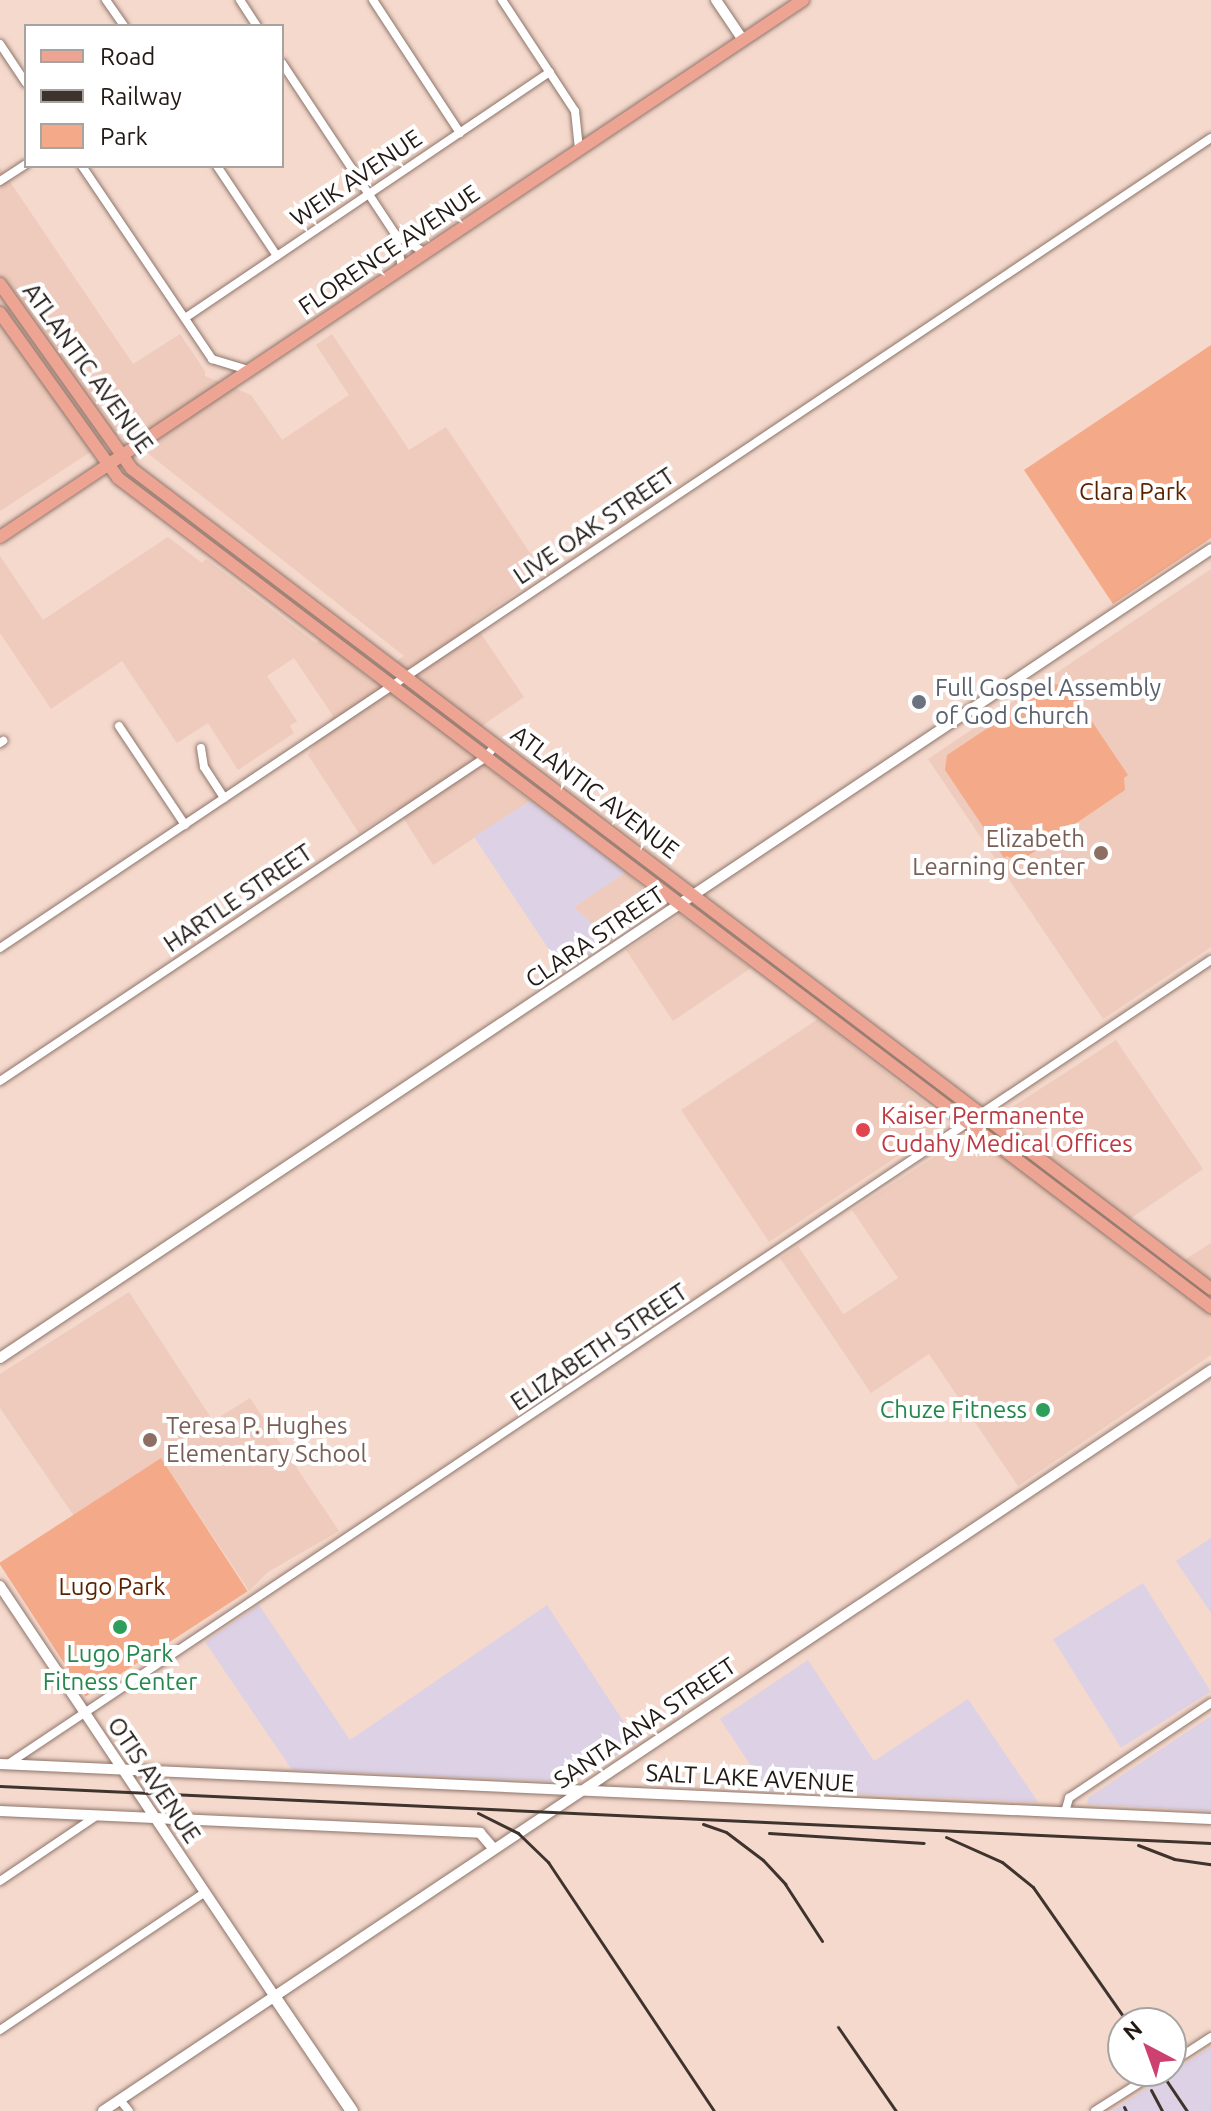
<!DOCTYPE html>
<html>
<head>
<meta charset="utf-8">
<style>
  body { margin:0 }
  #map { position:relative; width:1211px; height:2111px; overflow:hidden; background:#f5d9cd; font-family:Ubuntu,sans-serif }
  div>[style] { position:absolute }
  .built>* { inset:0; background:#eecbbc }
  .industrial>* { inset:0; background:#ddd1e5; transform-origin:0 0 }
  .green>* { inset:0; background:#f4aa88; transform-origin:0 0 }
  .roads { filter:drop-shadow(0 0 2px #8e756a) drop-shadow(0 0 2px #8e756a) }
  .minor>* { height:8px; margin:-4px; padding:0 4px; transform-origin:4px; border-radius:4px; background:#fff }
  .tertiary>* { height:10px; margin:-5px; padding:0 5px; transform-origin:5px; border-radius:5px; background:#fff }
  .secondary>* { height:12px; margin:-6px; padding:0 6px; transform-origin:6px; border-radius:6px; background:#fff }
  .primary>* { height:12px; margin:-6px; padding:0 6px; transform-origin:6px; border-radius:6px; background:#eda492 }
  .rail>* { height:3px; margin:-1.5px; padding:0 1.5px; transform-origin:1.5px; border-radius:1.5px; background:#3e332d }
  .dots>* { width:22px; height:22px; translate:-50% -50%; box-sizing:border-box; border:4px solid #fff; border-radius:50% }
  span { translate:-50% -50%; white-space:nowrap; text-align:center; line-height:1.15; -webkit-text-stroke:8px #fff; paint-order:stroke }
  .street-label { font-size:24px; color:#221914 }
  .park-label { font-size:24px; color:#5c2200 }
  .worship-label { font-size:24px; color:#5b616d }
  .left { translate:0 -50%; text-align:left }
  .education-label { font-size:24px; color:#785e54 }
  .right { translate:-100% -50%; text-align:right }
  .health-label { font-size:24px; color:#be3a42 }
  .leisure-label { font-size:24px; color:#27864d }
  .legend { position:absolute; left:24px; top:24px; width:260px; height:144px; box-sizing:border-box; background:#fff; border:2px solid #a7a3a1; margin:0; padding:10px 14px; list-style:none; font-size:24px; color:#221914 }
  .legend li { display:flex; align-items:center; gap:16px; height:40px }
  .legend b { width:40px; border:2px solid #a7a3a1 }
  .north { position:absolute; left:1107px; top:2007px; width:80px; height:80px; box-sizing:border-box; background:#fff; border:2px solid #a7a3a1; border-radius:50%; rotate:319deg; font-size:22px; font-weight:700; line-height:32px; text-align:center; color:#221914 }
  .north::after { content:''; display:block; margin:auto; width:28px; height:36px; background:#cd4171; clip-path:polygon(50% 0,100% 100%,50% 72%,0 100%) }
</style>
</head>
<body>
<div id="map">
  <div class="built">
    <div style="clip-path:polygon(0 167px,133px 364px,180px 334px,205px 371px,205px 376px,251px 395px,282px 440px,349px 395px,316px 345px,332px 334px,409px 450px,446px 427px,544px 574px,473px 622px,524px 697px,457px 743px,530px 801px,433px 865px,397px 808px,359px 833px,308px 755px,333px 716px,294px 658px,267px 676px,297px 721px,290px 726px,294px 733px,238px 770px,208px 723px,177px 743px,122px 661px,51px 709px,0 633px,0 556px,43px 620px,168px 537px,202px 563px,206px 559px,316px 643px,321px 639px,371px 680px,404px 656px,121px 432px,0 511px)"></div>
    <div style="clip-path:polygon(1211px 569px,1211px 947px,1103px 1019px,928px 759px)"></div>
    <div style="clip-path:polygon(626px 872px,661px 904px,611px 941px,574px 907px)"></div>
    <div style="clip-path:polygon(680px 915px,751px 968px,673px 1021px,626px 950px)"></div>
    <div style="clip-path:polygon(818px 1019px,939px 1114px,942px 1121px,937px 1130px,769px 1242px,681px 1110px)"></div>
    <div style="clip-path:polygon(1116px 1040px,1203px 1169px,1105px 1236px,1158px 1277px,1211px 1243px,1211px 1355px,1018px 1486px,929px 1354px,871px 1393px,780px 1258px,798px 1246px,843px 1314px,847px 1312px,898px 1278px,852px 1210px)"></div>
    <div style="clip-path:polygon(129px 1292px,213px 1421px,250px 1398px,339px 1531px,268px 1572px,249px 1591px,161px 1458px,74px 1516px,0 1408px,0 1374px)"></div>
  </div>
  <div class="industrial">
    <div style="clip-path:polygon(530px 801px,626px 872px,574px 907px,611px 941px,564px 972px,474px 837px)"></div>
    <div style="clip-path:polygon(1211px 1538px,1211px 1613px,1176px 1561px)"></div>
    <div style="left:1143px;top:1583px;width:128px;height:106px;rotate:58deg"></div>
    <div style="clip-path:polygon(259px 1605px,350px 1740px,547px 1605px,637px 1742px,574px 1782px,292px 1770px,205px 1642px)"></div>
    <div style="clip-path:polygon(808px 1660px,874px 1761px,968px 1699px,1038px 1802px,767px 1790px,720px 1719px)"></div>
    <div style="clip-path:polygon(1211px 1716px,1211px 1811px,1087px 1804px,1088px 1798px)"></div>
    <div style="clip-path:polygon(1211px 2047px,1211px 2111px,1112px 2111px,1169px 2074px)"></div>
  </div>
  <div class="green">
    <div style="clip-path:polygon(1211px 345px,1211px 538px,1113px 604px,1024px 470px)"></div>
    <div style="clip-path:polygon(1054px 684px,1068px 686px,1128px 775px,1124px 778px,1125px 790px,1019px 862px,1007px 856px,1004px 858px,945px 770px,947px 755px)"></div>
    <div style="left:161px;top:1458px;width:159px;height:193px;rotate:57deg"></div>
  </div>
  <div class="roads">
    <div class="minor">
      <div style="left:106px;top:0;width:32px;rotate:55deg"></div>
      <div style="left:240px;top:0;width:31px;rotate:57deg"></div>
      <div style="left:373px;top:0;width:159px;rotate:56.8deg"></div>
      <div style="left:502px;top:0;width:133px;rotate:56.7deg"></div>
      <div style="left:575px;top:111px;width:39px;rotate:84deg"></div>
      <div style="left:0;top:44px;width:47px;rotate:56.3deg"></div>
      <div style="left:282px;top:63px;width:205px;rotate:56.5deg"></div>
      <div style="left:395px;top:234px;width:35px;rotate:78deg"></div>
      <div style="left:82px;top:166px;width:233px;rotate:56deg"></div>
      <div style="left:212px;top:359px;width:39px;rotate:17deg"></div>
      <div style="left:217px;top:166px;width:108px;rotate:56.3deg"></div>
      <div style="left:0;top:181px;width:31px;rotate:-33deg"></div>
      <div style="left:395px;top:234px;width:36px;rotate:32deg"></div>
      <div style="left:185px;top:318px;width:440px;rotate:-34deg"></div>
      <div style="left:119px;top:726px;width:119px;rotate:56.3deg"></div>
      <div style="left:0;top:743px;width:4px;rotate:-34deg"></div>
      <div style="left:201px;top:748px;width:19px;rotate:81deg"></div>
      <div style="left:204px;top:767px;width:37px;rotate:57deg"></div>
      <div style="left:0;top:948px;width:1457px;rotate:-33.78deg"></div>
      <div style="left:0;top:1081px;width:584px;rotate:-33.69deg"></div>
      <div style="left:486px;top:757px;width:16px;rotate:-52deg"></div>
      <div style="left:8px;top:1764px;width:1447px;rotate:-33.76deg"></div>
      <div style="left:1065px;top:1812px;width:15px;rotate:-74deg"></div>
      <div style="left:1069px;top:1798px;width:171px;rotate:-33.8deg"></div>
      <div style="left:0;top:1881px;width:118px;rotate:-34deg"></div>
      <div style="left:0;top:2030px;width:247px;rotate:-33.9deg"></div>
      <div style="left:1171px;top:2063px;width:48px;rotate:-33deg"></div>
      <div style="left:120px;top:2100px;width:14px;rotate:51deg"></div>
      <div style="left:1095px;top:2111px;width:75px;rotate:-32.4deg"></div>
    </div>
    <div class="tertiary">
      <div style="left:716px;top:0;width:48px;rotate:56deg"></div>
      <div style="left:0;top:1358px;width:1456px;rotate:-33.74deg"></div>
      <div style="left:0;top:1586px;width:493px;rotate:56.2deg"></div>
      <div style="left:0;top:1764px;width:1212px;rotate:2.6deg"></div>
      <div style="left:0;top:1811px;width:481px;rotate:2.6deg"></div>
      <div style="left:480px;top:1833px;width:21px;rotate:49deg"></div>
      <div style="left:103px;top:2111px;width:1333px;rotate:-33.77deg"></div>
    </div>
    <div class="secondary">
      <div style="left:274px;top:1996px;width:139px;rotate:55.9deg"></div>
    </div>
    <div class="primary">
      <div style="left:0;top:284px;width:227px;rotate:54.5deg"></div>
      <div style="left:132px;top:469px;width:1355px;rotate:37.23deg"></div>
      <div style="left:0;top:313px;width:203px;rotate:54.4deg"></div>
      <div style="left:118px;top:478px;width:1372px;rotate:37.18deg"></div>
      <div style="left:0;top:537px;width:966px;rotate:-33.77deg"></div>
    </div>
  </div>
  <div class="rail">
    <div style="left:0;top:1786px;width:1212px;rotate:2.69deg"></div>
    <div style="left:478px;top:1813px;width:45px;rotate:26.6deg"></div>
    <div style="left:518px;top:1833px;width:42px;rotate:44deg"></div>
    <div style="left:548px;top:1862px;width:299px;rotate:56.3deg"></div>
    <div style="left:703px;top:1824px;width:24px;rotate:19deg"></div>
    <div style="left:726px;top:1832px;width:46px;rotate:37.1deg"></div>
    <div style="left:763px;top:1860px;width:33px;rotate:47deg"></div>
    <div style="left:785px;top:1884px;width:68px;rotate:57deg"></div>
    <div style="left:769px;top:1833px;width:155px;rotate:3.7deg"></div>
    <div style="left:946px;top:1837px;width:61px;rotate:24.1deg"></div>
    <div style="left:1002px;top:1862px;width:40px;rotate:39deg"></div>
    <div style="left:1033px;top:1887px;width:166px;rotate:55.1deg"></div>
    <div style="left:1138px;top:1845px;width:39px;rotate:21deg"></div>
    <div style="left:1174px;top:1859px;width:37px;rotate:8deg"></div>
    <div style="left:838px;top:2027px;width:102px;rotate:55.4deg"></div>
    <div style="left:1160px;top:2071px;width:48px;rotate:56deg"></div>
    <div style="left:1151px;top:2090px;width:24px;rotate:62deg"></div>
    <div style="left:1124px;top:2107px;width:4px;rotate:63deg"></div>
  </div>
  <div class="dots">
    <div style="left:919px;top:702px;background:#6b7280"></div>
    <div style="left:1101px;top:853px;background:#8d6e63"></div>
    <div style="left:863px;top:1130px;background:#e0444e"></div>
    <div style="left:1043px;top:1410px;background:#2e9e5b"></div>
    <div style="left:150px;top:1440px;background:#8d6e63"></div>
    <div style="left:120px;top:1627px;background:#2e9e5b"></div>
  </div>
  <div class="street-label">
    <span style="left:356px;top:178px;rotate:-34deg">WEIK AVENUE</span>
    <span style="left:389px;top:250px;rotate:-34deg">FLORENCE AVENUE</span>
    <span style="left:88px;top:368px;rotate:54deg">ATLANTIC AVENUE</span>
    <span style="left:594px;top:526px;rotate:-34deg">LIVE OAK STREET</span>
    <span style="left:595px;top:792px;rotate:37deg">ATLANTIC AVENUE</span>
    <span style="left:238px;top:898px;rotate:-34deg">HARTLE STREET</span>
    <span style="left:595px;top:937px;rotate:-34deg">CLARA STREET</span>
    <span style="left:599px;top:1347px;rotate:-34deg">ELIZABETH STREET</span>
    <span style="left:645px;top:1723px;rotate:-34deg">SANTA ANA STREET</span>
    <span style="left:750px;top:1778px;rotate:3deg">SALT LAKE AVENUE</span>
    <span style="left:154px;top:1780px;rotate:56deg">OTIS AVENUE</span>
  </div>
  <div class="park-label">
    <span style="left:1133px;top:492px">Clara Park</span>
    <span style="left:112px;top:1587px">Lugo Park</span>
  </div>
  <div class="worship-label">
    <span class="left" style="left:935px;top:702px">Full Gospel Assembly<br>of God Church</span>
  </div>
  <div class="education-label">
    <span class="right" style="left:1085px;top:853px">Elizabeth<br>Learning Center</span>
    <span class="left" style="left:166px;top:1440px">Teresa P. Hughes<br>Elementary School</span>
  </div>
  <div class="health-label">
    <span class="left" style="left:881px;top:1130px">Kaiser Permanente<br>Cudahy Medical Offices</span>
  </div>
  <div class="leisure-label">
    <span class="right" style="left:1027px;top:1410px">Chuze Fitness</span>
    <span style="left:120px;top:1668px">Lugo Park<br>Fitness Center</span>
  </div>
  <ul class="legend">
  <li><b style="height:10px;background:#eda492"></b>Road</li>
  <li><b style="height:10px;background:#3e332d"></b>Railway</li>
  <li><b style="height:22px;background:#f4aa88"></b>Park</li>
  </ul>
  <div class="north">N</div>
</div>
</body>
</html>
